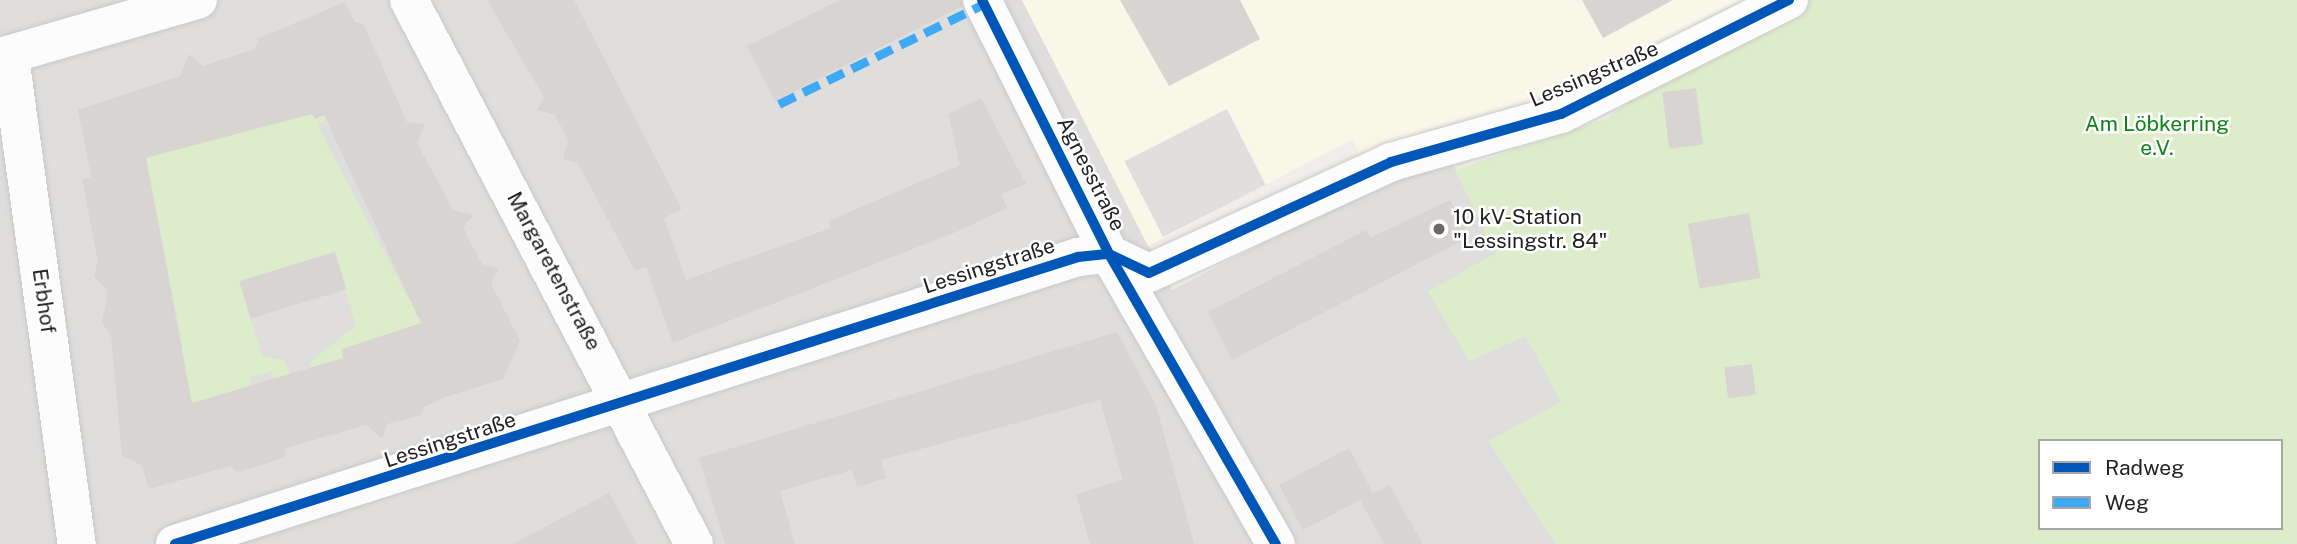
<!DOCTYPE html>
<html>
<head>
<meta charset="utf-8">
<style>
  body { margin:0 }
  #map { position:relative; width:2297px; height:544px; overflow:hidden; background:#f0eeeb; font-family:"Public Sans",sans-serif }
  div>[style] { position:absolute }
  .residential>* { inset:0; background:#dfdedc }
  .education>* { inset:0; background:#f8f7e8 }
  .grass>* { inset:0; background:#ddeccb }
  .parking>* { inset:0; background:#e0dfde; transform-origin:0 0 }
  .building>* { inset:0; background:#d7d4d2; transform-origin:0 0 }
  .roads { filter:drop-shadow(0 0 2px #c9c8c7) drop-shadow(0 0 2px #c9c8c7) }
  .street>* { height:38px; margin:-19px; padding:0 19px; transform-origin:19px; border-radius:19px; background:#fdfcfc }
  .quiet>* { height:9px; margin-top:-4.5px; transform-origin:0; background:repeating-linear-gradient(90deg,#3fa9f5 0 18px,transparent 0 27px) }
  .cycleway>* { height:10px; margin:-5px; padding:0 5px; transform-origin:5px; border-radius:5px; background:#0057b8 }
  .dots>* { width:19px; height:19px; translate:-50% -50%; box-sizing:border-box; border:4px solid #fff; border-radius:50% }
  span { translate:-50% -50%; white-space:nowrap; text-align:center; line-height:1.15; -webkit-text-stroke:5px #fff; paint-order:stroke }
  .street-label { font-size:21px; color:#222 }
  .park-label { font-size:21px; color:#0c8416 }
  .poi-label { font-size:21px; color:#222 }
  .left { translate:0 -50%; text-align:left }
  .legend { position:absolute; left:2038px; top:439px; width:245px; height:91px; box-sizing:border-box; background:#fff; border:2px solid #a7a7a7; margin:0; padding:9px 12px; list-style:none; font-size:21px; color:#222 }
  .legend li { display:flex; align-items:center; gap:14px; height:35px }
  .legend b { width:35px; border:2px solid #a7a7a7 }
</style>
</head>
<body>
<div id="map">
  <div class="residential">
    <div style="clip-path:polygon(0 0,1022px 0,1172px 290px,1378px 184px,1450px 157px,1496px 253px,1428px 292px,1526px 336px,1562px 402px,1489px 441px,1556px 544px,0 544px)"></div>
  </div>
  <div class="education">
    <div style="clip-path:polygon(1022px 0,1754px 0,1572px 101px,1431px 129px,1359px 154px,1353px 139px,1148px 246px)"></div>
  </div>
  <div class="grass">
    <div style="clip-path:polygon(evenodd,1754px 0,2297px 0,2297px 544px,1556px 544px,1489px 441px,1561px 402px,1526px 336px,1469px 361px,1428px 292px,1495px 253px,1455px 170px,1608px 118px,1754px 0,2040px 441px,2281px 441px,2281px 528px,2040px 528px,2040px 441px)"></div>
    <div style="clip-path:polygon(315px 87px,329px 118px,318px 125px,328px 146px,410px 301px,442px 329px,370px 351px,366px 341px,343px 349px,344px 358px,310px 372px,310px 362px,356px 326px,334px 252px,239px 281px,262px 356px,284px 360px,291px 376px,275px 381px,272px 371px,249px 378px,251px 388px,179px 407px,178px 349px,183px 348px,146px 158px)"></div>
  </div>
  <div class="parking">
    <div style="left:1227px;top:109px;width:85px;height:115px;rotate:63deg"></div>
  </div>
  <div class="building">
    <div style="clip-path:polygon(487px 0,574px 0,682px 209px,664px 218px,686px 280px,831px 228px,828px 221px,960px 165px,948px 114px,981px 98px,1026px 184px,1001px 194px,1007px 208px,956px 232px,673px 343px,646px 267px,635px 271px,578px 163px,563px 159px,568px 141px,563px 130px,554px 114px,537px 110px,544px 97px)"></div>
    <div style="clip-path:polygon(839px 0,960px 0,962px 6px,775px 101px,747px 46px)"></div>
    <div style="clip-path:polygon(1120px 0,1240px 0,1260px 39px,1169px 86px)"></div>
    <div style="clip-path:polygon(1582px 0,1673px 0,1603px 38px)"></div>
    <div style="clip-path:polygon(evenodd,345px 2px,355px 22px,364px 25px,407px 122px,425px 124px,417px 143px,453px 210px,473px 215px,463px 228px,482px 264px,499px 268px,491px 283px,520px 341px,503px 379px,445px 397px,424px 407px,421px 415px,387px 424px,382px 438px,366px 425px,286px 448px,284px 457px,265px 464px,237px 472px,231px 466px,149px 489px,142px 466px,122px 455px,111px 335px,102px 323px,108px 291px,94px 276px,98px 261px,82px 179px,91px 177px,78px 110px,180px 76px,189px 54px,203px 66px,255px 49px,259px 38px,345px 2px,312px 114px,315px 119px,324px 115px,421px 323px,342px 349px,343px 358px,192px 403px,146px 158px,312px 114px)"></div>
    <div style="left:1696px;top:88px;width:57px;height:34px;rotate:83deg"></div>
    <div style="clip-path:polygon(1450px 200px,1469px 237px,1232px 360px,1208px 312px,1366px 230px,1370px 238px)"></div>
    <div style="left:1749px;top:213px;width:66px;height:62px;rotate:80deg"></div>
    <div style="left:335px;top:252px;width:39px;height:100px;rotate:73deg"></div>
    <div style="clip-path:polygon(1117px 332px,1156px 405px,1194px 544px,1090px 544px,1076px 494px,1123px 480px,1100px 400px,881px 460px,886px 478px,857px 487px,852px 470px,780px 491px,795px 544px,725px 544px,699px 458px)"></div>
    <div style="left:1752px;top:364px;width:31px;height:28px;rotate:83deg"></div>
    <div style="clip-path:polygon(1349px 448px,1373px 493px,1389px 485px,1423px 544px,1384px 544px,1360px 500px,1303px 530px,1279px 485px)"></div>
    <div style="clip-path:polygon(609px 493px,637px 544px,513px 544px)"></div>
  </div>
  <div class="roads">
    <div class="street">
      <div style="left:409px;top:0;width:614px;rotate:62.35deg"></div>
      <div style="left:982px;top:0;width:284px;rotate:63.4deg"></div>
      <div style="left:1109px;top:254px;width:335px;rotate:60.1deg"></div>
      <div style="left:0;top:57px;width:206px;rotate:-16.1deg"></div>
      <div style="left:10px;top:57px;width:492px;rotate:82.2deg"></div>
      <div style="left:175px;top:544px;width:948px;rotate:-17.63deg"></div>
      <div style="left:1078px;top:257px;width:31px;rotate:-6deg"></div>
      <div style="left:1109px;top:254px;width:44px;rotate:25.4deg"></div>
      <div style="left:1149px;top:273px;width:266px;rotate:-24.6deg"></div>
      <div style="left:1391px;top:162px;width:177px;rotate:-15.8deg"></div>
      <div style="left:1561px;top:114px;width:255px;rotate:-26.6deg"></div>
    </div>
  </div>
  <div class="quiet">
    <div style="left:779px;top:104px;width:228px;rotate:-26deg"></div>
  </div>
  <div class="cycleway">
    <div style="left:982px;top:0;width:284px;rotate:63.4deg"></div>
    <div style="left:1109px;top:254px;width:335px;rotate:60.1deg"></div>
    <div style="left:175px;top:544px;width:948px;rotate:-17.63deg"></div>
    <div style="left:1078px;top:257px;width:31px;rotate:-6deg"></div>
    <div style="left:1109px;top:254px;width:44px;rotate:25.4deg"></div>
    <div style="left:1149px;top:273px;width:266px;rotate:-24.6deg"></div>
    <div style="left:1391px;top:162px;width:177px;rotate:-15.8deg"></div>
    <div style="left:1561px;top:114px;width:255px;rotate:-26.6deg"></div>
  </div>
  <div class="dots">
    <div style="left:1439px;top:229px;background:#6a6968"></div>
  </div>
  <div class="street-label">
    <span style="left:1594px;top:74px;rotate:-23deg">Lessingstraße</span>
    <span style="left:1091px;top:174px;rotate:63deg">Agnesstraße</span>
    <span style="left:989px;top:266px;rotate:-18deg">Lessingstraße</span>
    <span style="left:554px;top:271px;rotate:62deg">Margaretenstraße</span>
    <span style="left:44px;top:301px;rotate:82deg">Erbhof</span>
    <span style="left:450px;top:440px;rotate:-18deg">Lessingstraße</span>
  </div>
  <div class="park-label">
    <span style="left:2157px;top:136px">Am Löbkerring<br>e.V.</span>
  </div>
  <div class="poi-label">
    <span class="left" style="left:1453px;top:229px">10 kV-Station<br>"Lessingstr. 84"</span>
  </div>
  <ul class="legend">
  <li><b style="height:9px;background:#0057b8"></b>Radweg</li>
  <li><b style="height:9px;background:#3fa9f5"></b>Weg</li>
  </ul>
</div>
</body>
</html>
